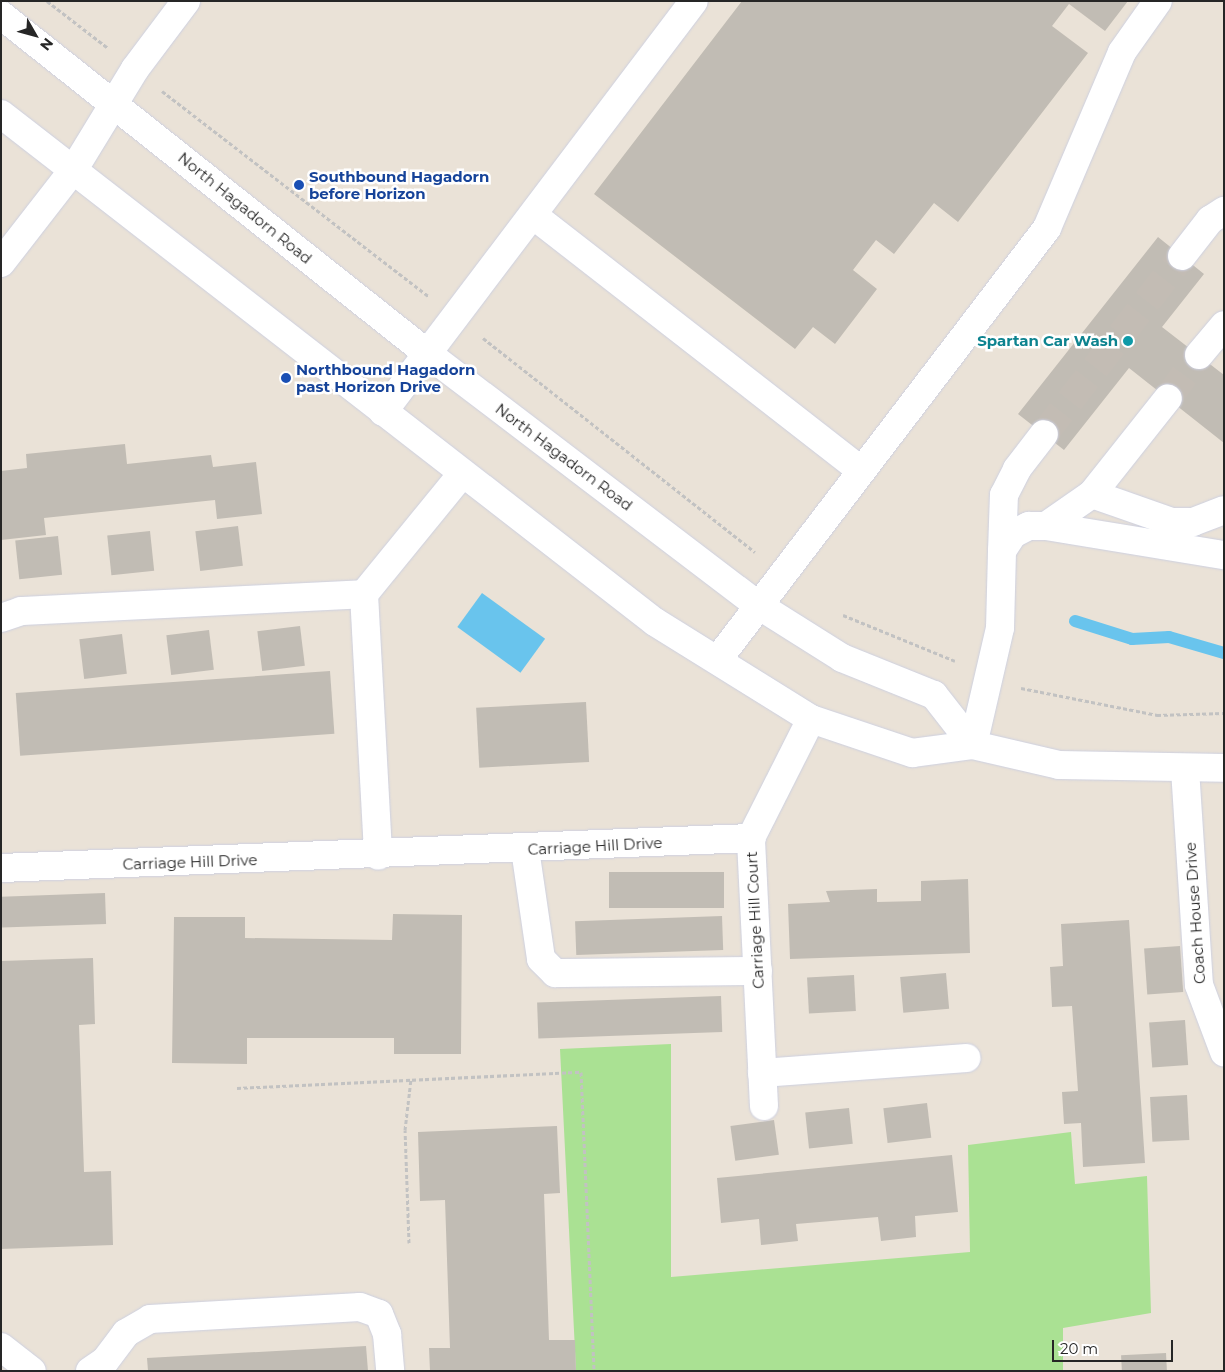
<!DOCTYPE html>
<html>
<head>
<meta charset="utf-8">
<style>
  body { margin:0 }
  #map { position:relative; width:1225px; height:1372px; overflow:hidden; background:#eae2d7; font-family:Montserrat,sans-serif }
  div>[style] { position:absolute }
  .green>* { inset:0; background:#aae193 }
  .water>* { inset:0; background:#69c4ed; transform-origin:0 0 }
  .stream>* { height:12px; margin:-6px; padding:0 6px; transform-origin:6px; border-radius:6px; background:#69c4ed }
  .building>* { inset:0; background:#c1bcb4; transform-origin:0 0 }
  .minor-tunnel>* { height:28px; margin-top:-14px; transform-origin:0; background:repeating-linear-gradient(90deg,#c3bcb4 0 28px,transparent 0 42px) }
  .path>* { height:3px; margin-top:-1.5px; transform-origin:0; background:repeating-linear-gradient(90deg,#c2c2c2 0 4px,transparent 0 6.5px) }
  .roads { filter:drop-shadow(0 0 1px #cdd0e0) drop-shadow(0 0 1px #cdd0e0) }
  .minor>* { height:28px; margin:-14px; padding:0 14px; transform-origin:14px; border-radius:14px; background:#fff }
  .dots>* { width:14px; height:14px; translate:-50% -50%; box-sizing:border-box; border:2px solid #fff; border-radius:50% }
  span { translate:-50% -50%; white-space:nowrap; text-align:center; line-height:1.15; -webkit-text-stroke:5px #fff; paint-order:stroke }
  .transit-label { font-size:15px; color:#164399; font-weight:700 }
  .left { translate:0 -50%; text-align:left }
  .street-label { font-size:15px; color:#262626 }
  .culture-label { font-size:15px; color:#0d838f; font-weight:700 }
  .right { translate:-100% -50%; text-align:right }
  .frame { position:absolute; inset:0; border:2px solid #262626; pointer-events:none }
  .north { position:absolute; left:10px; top:10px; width:50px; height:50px; -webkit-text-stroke:4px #fff; paint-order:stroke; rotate:128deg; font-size:14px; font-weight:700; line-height:20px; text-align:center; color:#262626 }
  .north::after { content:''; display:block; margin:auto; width:18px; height:22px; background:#262626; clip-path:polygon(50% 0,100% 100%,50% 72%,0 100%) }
  .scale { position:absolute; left:1052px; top:1340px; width:121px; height:22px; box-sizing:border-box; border:2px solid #262626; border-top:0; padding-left:6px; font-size:15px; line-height:18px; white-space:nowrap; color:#262626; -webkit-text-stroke:4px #fff; paint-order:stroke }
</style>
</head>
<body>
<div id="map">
  <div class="green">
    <div style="clip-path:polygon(671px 1044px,671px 1277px,970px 1252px,968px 1145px,1071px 1132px,1075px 1184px,1147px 1176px,1151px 1313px,1063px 1328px,1063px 1371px,576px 1371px,560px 1049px)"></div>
  </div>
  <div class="water">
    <div style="left:482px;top:593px;width:78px;height:42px;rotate:36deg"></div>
  </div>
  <div class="stream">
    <div style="left:1075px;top:621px;width:60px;rotate:17.5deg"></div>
    <div style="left:1132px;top:639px;width:37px;rotate:-3deg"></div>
    <div style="left:1169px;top:637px;width:57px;rotate:16.2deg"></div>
  </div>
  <div class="building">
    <div style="clip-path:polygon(742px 1px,1128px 1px,1105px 31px,1069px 4px,1052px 26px,1088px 53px,958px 222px,934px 203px,894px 254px,876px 240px,853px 270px,877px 289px,835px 344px,813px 327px,795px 349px,594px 194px)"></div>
    <div style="clip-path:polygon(1158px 237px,1204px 274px,1162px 327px,1224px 375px,1224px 443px,1129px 368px,1064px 450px,1018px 414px)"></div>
    <div style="clip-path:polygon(125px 444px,127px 464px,211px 455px,213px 467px,256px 462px,262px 514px,217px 519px,215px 500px,44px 518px,46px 535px,1px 540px,1px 471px,27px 468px,26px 454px)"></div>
    <div style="left:238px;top:526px;width:40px;height:43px;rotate:83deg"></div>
    <div style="left:150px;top:531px;width:40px;height:43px;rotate:84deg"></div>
    <div style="left:58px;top:536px;width:39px;height:43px;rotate:84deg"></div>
    <div style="left:300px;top:626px;width:40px;height:43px;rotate:83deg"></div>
    <div style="left:209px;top:630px;width:40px;height:43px;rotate:83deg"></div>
    <div style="left:122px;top:634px;width:40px;height:43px;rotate:83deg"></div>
    <div style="left:330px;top:671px;width:63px;height:315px;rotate:86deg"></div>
    <div style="left:586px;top:702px;width:60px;height:110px;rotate:87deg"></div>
    <div style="left:724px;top:872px;width:36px;height:115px;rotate:90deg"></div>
    <div style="clip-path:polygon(968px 879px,970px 953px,790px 959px,788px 904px,830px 902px,826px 891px,877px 889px,877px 902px,921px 901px,921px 881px)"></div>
    <div style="left:105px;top:893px;width:31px;height:104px;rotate:88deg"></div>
    <div style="clip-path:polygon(393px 914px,462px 915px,461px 1054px,394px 1054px,394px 1038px,247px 1038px,247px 1064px,172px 1063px,174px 917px,245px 917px,245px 938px,392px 940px)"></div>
    <div style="left:722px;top:916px;width:34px;height:147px;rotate:88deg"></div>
    <div style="clip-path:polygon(1129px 920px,1145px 1163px,1083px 1167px,1081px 1123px,1064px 1124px,1062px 1092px,1078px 1091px,1072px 1006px,1052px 1007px,1050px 967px,1063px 966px,1061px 924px)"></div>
    <div style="left:1180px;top:946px;width:46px;height:36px;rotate:86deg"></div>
    <div style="clip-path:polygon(93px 958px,95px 1024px,79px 1025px,84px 1172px,111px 1171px,113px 1245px,1px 1249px,1px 961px)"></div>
    <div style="left:946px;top:973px;width:36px;height:46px;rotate:85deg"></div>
    <div style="left:854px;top:975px;width:36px;height:47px;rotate:87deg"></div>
    <div style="left:721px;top:996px;width:36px;height:184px;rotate:88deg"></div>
    <div style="left:1185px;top:1020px;width:45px;height:36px;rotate:86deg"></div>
    <div style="left:1187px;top:1095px;width:45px;height:37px;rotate:87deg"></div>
    <div style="left:927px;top:1103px;width:35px;height:44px;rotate:83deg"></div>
    <div style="left:849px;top:1108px;width:36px;height:44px;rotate:84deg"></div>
    <div style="left:774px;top:1120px;width:35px;height:44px;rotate:82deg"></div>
    <div style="clip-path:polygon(557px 1126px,560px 1193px,544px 1194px,549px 1340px,575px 1340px,576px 1371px,430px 1371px,429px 1348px,450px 1348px,445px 1200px,420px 1201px,418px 1132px)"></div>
    <div style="clip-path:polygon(952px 1155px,958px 1212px,915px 1216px,916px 1237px,881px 1241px,878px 1217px,796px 1224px,798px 1241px,761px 1245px,759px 1219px,721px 1223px,717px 1178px)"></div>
    <div style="clip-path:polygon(366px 1346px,368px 1371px,148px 1371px,147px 1358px)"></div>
    <div style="left:1166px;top:1353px;width:18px;height:45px;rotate:87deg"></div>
  </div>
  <div class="minor-tunnel">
    <div style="left:1168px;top:398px;width:53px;rotate:-54.2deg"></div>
    <div style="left:1044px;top:434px;width:225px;rotate:-52.2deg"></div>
  </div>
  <div class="path">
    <div style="left:47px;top:1px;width:77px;rotate:37.6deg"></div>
    <div style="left:162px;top:91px;width:336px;rotate:37.6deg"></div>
    <div style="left:483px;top:338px;width:346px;rotate:38.2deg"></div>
    <div style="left:843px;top:615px;width:121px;rotate:22.3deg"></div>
    <div style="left:1021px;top:688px;width:139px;rotate:11.2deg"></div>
    <div style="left:1157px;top:715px;width:67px;rotate:-1.7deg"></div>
    <div style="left:237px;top:1088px;width:344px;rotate:-2.7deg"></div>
    <div style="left:581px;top:1072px;width:299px;rotate:87.5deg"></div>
    <div style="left:409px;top:1243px;width:113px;rotate:-92deg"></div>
    <div style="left:405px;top:1130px;width:51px;rotate:-83.3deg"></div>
  </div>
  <div class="roads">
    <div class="minor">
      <div style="left:1px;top:15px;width:545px;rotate:38.45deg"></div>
      <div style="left:428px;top:354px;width:415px;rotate:37.3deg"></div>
      <div style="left:758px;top:605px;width:99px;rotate:32.2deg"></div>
      <div style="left:842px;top:658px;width:99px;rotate:21.9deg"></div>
      <div style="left:934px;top:695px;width:63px;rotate:52deg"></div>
      <div style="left:1px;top:114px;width:828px;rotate:37.84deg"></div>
      <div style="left:655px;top:622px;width:184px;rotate:31.9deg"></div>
      <div style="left:811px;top:719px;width:107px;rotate:18.6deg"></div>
      <div style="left:912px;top:753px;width:62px;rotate:-7.5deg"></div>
      <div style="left:973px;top:745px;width:88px;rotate:13.1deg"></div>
      <div style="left:1059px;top:765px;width:165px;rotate:1deg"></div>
      <div style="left:533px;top:215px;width:415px;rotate:37.9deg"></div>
      <div style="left:1182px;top:256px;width:46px;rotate:-52.1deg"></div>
      <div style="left:1210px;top:220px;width:17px;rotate:-33deg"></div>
      <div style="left:1px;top:263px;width:119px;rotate:-52.2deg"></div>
      <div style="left:74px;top:169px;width:117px;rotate:-58.6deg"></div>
      <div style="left:135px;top:69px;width:85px;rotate:-53.1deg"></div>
      <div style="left:1199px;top:355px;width:39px;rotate:-50deg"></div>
      <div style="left:383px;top:412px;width:515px;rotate:-52.89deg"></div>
      <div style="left:1092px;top:494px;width:85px;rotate:19.3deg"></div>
      <div style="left:1172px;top:522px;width:21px"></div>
      <div style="left:1193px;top:522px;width:33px;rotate:-21deg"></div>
      <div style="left:1046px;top:526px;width:56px;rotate:-34.8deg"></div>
      <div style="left:1092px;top:494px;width:122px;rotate:-51.6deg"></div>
      <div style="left:1002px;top:551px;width:56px;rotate:-88deg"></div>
      <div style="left:1004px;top:495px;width:29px;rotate:-63deg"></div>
      <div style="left:1017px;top:469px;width:44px;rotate:-52.4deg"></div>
      <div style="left:364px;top:594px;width:262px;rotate:86.9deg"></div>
      <div style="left:1px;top:618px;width:21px;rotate:-19deg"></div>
      <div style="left:21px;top:611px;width:343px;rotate:-2.8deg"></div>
      <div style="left:364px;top:594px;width:155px;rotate:-50.8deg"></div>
      <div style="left:719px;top:658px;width:541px;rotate:-52.66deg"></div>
      <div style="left:1047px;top:228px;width:191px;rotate:-66.9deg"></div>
      <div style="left:1122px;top:52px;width:62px;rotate:-54.8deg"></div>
      <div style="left:973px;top:745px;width:120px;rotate:-77deg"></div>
      <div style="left:1000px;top:628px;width:77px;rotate:-88.5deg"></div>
      <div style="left:1002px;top:551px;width:20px;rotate:-57deg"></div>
      <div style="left:1013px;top:534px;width:18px;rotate:-27deg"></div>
      <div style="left:1029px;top:526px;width:17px"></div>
      <div style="left:1046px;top:526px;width:180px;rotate:9.3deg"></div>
      <div style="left:1185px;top:769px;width:216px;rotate:86.3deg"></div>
      <div style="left:1199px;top:985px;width:72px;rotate:69.5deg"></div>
      <div style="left:525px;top:849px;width:111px;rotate:81.7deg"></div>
      <div style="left:541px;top:959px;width:20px;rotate:45deg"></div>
      <div style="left:555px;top:973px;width:203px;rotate:-0.6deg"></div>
      <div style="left:1px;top:868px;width:751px;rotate:-2.29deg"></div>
      <div style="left:762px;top:1073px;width:205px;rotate:-4.2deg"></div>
      <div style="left:764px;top:1106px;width:268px;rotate:-92.8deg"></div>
      <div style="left:751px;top:838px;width:133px;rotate:-63.2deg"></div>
      <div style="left:1px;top:1347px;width:39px;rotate:38deg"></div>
      <div style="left:90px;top:1371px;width:18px;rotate:-34deg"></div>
      <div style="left:105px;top:1361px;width:35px;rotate:-53deg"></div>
      <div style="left:126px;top:1333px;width:28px;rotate:-30deg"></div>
      <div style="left:150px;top:1319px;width:210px;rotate:-3.3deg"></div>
      <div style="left:360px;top:1307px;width:20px;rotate:20deg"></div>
      <div style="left:379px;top:1314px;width:22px;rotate:68deg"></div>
      <div style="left:387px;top:1334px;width:37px;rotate:85deg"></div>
    </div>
  </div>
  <div class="dots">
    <div style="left:299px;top:185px;background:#1a4fb4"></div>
    <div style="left:1128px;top:341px;background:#0f9aa8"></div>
    <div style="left:286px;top:378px;background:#1a4fb4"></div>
  </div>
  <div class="transit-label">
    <span class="left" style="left:309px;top:185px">Southbound Hagadorn<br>before Horizon</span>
    <span class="left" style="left:296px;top:378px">Northbound Hagadorn<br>past Horizon Drive</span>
  </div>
  <div class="street-label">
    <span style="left:245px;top:208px;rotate:39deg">North Hagadorn Road</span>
    <span style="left:564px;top:457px;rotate:37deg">North Hagadorn Road</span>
    <span style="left:595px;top:846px;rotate:-3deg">Carriage Hill Drive</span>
    <span style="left:190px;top:862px;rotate:-2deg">Carriage Hill Drive</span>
    <span style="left:1195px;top:913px;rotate:-94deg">Coach House Drive</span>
    <span style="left:755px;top:920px;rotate:-93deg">Carriage Hill Court</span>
  </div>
  <div class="culture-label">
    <span class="right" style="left:1118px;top:341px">Spartan Car Wash</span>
  </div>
  <div class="frame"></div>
  <div class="north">N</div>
  <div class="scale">20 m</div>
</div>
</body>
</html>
